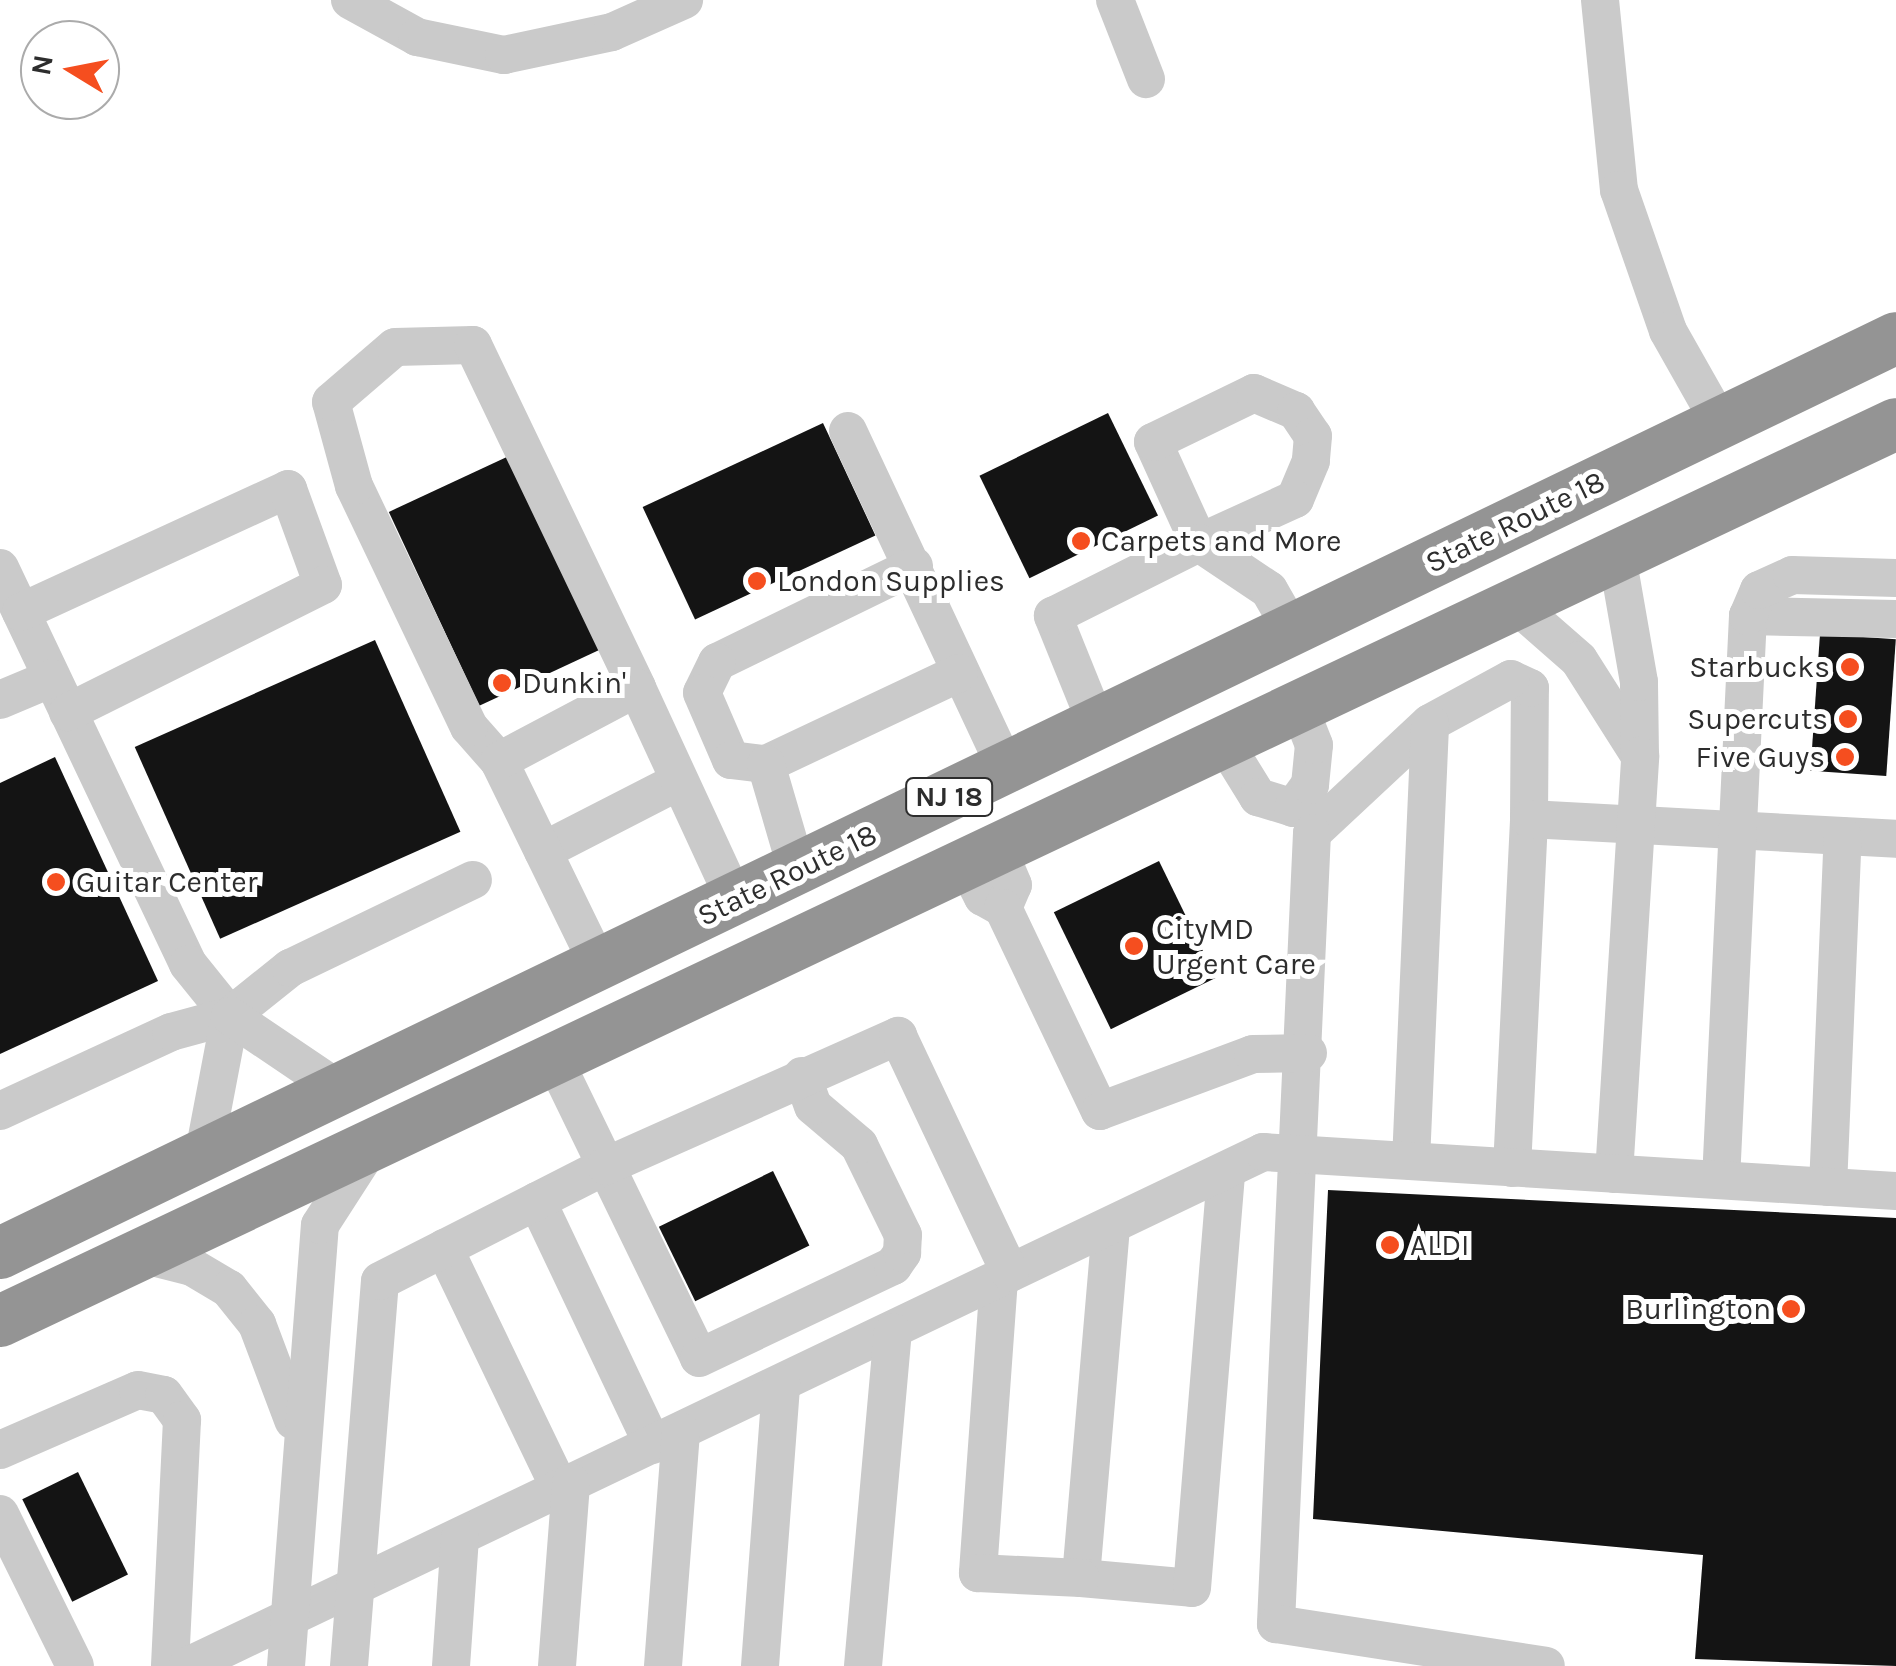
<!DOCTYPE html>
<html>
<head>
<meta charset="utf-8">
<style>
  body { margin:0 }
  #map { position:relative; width:1896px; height:1666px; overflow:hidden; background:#fff; font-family:Karla,sans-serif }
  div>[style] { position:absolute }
  .building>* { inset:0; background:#141414; transform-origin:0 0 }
  .minor>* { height:38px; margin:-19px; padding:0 19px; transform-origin:19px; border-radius:19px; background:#cacaca }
  .highway>* { height:52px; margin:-26px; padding:0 26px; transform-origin:26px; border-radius:26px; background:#949494 }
  .dots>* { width:28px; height:28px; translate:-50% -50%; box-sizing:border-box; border:5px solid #fff; border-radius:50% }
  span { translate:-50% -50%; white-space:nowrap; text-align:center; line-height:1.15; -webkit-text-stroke:10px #fff; paint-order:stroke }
  .shield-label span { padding:2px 8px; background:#fff; border:2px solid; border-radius:8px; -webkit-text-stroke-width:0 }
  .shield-label { font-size:28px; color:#2d2d2d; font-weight:700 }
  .street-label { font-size:30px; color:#2d2d2d }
  .poi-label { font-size:30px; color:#2d2d2d }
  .left { translate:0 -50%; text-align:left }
  .right { translate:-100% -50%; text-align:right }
  .north { position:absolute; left:20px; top:20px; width:100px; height:100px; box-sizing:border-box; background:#fff; border:2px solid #ababab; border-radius:50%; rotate:280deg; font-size:28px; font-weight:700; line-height:40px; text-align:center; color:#2d2d2d }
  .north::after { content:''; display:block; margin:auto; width:35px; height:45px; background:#f54e1f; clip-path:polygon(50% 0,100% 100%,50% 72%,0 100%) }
</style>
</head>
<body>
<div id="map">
  <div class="building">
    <div style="left:1108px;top:413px;width:114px;height:143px;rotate:64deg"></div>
    <div style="left:823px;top:423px;width:124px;height:199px;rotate:65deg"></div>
    <div style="left:513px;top:454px;width:214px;height:137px;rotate:65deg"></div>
    <div style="left:1820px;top:634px;width:76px;height:137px;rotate:4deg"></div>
    <div style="left:375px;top:640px;width:210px;height:263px;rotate:66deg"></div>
    <div style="clip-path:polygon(55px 757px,158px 981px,0 1054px,0 783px)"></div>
    <div style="left:1159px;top:861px;width:130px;height:117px;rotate:64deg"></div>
    <div style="left:773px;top:1171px;width:83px;height:127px;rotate:64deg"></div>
    <div style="clip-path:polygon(1328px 1190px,1896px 1218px,1896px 1666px,1695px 1659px,1703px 1555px,1313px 1519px)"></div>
    <div style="left:78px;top:1472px;width:114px;height:62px;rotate:64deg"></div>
  </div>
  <div class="minor">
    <div style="left:350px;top:0;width:77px;rotate:28.9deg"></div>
    <div style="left:417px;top:37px;width:89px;rotate:11.7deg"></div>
    <div style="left:504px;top:55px;width:110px;rotate:-12deg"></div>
    <div style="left:612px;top:32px;width:79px;rotate:-24deg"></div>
    <div style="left:1115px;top:0;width:85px;rotate:68.6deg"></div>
    <div style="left:1600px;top:0;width:191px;rotate:84.3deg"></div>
    <div style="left:1619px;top:190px;width:149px;rotate:70.8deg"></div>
    <div style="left:1668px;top:331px;width:106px;rotate:60.5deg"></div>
    <div style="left:848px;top:431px;width:373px;rotate:64.9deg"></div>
    <div style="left:914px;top:566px;width:219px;rotate:154deg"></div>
    <div style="left:717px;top:662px;width:34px;rotate:116deg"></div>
    <div style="left:702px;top:693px;width:73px;rotate:66.6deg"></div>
    <div style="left:731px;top:760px;width:35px;rotate:7deg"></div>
    <div style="left:766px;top:764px;width:213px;rotate:-25.2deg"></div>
    <div style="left:0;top:568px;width:438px;rotate:64.6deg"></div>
    <div style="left:188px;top:964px;width:67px;rotate:51.1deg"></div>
    <div style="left:1514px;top:603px;width:86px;rotate:41.2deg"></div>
    <div style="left:1579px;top:660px;width:114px;rotate:57.6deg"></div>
    <div style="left:1640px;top:756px;width:74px;rotate:-90.8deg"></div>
    <div style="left:1639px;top:682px;width:128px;rotate:-99.9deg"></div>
    <div style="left:21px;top:612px;width:294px;rotate:-24.7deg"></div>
    <div style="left:288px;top:489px;width:102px;rotate:70deg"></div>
    <div style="left:323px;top:585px;width:285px;rotate:153.5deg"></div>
    <div style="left:1748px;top:616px;width:148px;rotate:1.2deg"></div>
    <div style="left:0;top:700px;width:56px;rotate:-22.9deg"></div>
    <div style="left:1097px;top:725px;width:118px;rotate:-112deg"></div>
    <div style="left:1053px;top:616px;width:163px;rotate:-26.6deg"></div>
    <div style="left:1199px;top:543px;width:111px;rotate:-114.5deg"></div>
    <div style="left:1153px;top:442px;width:112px;rotate:-25.9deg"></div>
    <div style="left:1254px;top:393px;width:46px;rotate:23.2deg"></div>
    <div style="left:1296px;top:411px;width:30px;rotate:56deg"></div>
    <div style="left:1313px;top:436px;width:25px;rotate:95deg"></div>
    <div style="left:1311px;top:461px;width:41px;rotate:112.8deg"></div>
    <div style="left:1295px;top:499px;width:106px;rotate:155.4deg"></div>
    <div style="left:1199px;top:543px;width:84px;rotate:33.9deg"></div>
    <div style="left:1269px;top:590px;width:46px;rotate:60.1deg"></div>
    <div style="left:1224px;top:742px;width:65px;rotate:58.3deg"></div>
    <div style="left:1258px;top:797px;width:37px;rotate:17deg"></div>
    <div style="left:1293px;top:808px;width:29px;rotate:-54deg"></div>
    <div style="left:1310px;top:785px;width:40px;rotate:-84.3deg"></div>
    <div style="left:1314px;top:745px;width:41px;rotate:-111.5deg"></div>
    <div style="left:499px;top:761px;width:45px;rotate:-131.4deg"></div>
    <div style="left:469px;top:727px;width:267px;rotate:-115.5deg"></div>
    <div style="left:354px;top:486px;width:87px;rotate:-105.3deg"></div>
    <div style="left:331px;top:402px;width:84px;rotate:-40.7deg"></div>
    <div style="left:395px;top:347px;width:78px;rotate:-1.5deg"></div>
    <div style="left:473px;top:345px;width:380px;rotate:64.4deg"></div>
    <div style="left:766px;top:764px;width:110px;rotate:73.7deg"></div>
    <div style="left:1529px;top:819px;width:131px;rotate:-89.6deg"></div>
    <div style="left:1530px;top:688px;width:21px;rotate:-155deg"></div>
    <div style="left:1511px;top:679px;width:92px;rotate:151.5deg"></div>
    <div style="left:1430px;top:723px;width:161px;rotate:137deg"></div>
    <div style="left:1312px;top:833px;width:792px;rotate:92.61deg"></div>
    <div style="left:1276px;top:1624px;width:273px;rotate:8.8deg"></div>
    <div style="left:543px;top:851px;width:153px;rotate:-27.2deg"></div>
    <div style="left:966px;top:864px;width:37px;rotate:63deg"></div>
    <div style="left:983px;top:897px;width:23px;rotate:29deg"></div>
    <div style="left:1003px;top:908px;width:25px;rotate:-67deg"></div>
    <div style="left:1013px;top:885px;width:39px;rotate:-113deg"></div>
    <div style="left:1003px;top:908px;width:225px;rotate:64.5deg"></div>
    <div style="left:1100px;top:1111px;width:163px;rotate:-20.4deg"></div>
    <div style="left:1253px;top:1054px;width:55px;rotate:-1deg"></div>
    <div style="left:599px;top:966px;width:228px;rotate:-116deg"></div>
    <div style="left:499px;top:761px;width:156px;rotate:-27.9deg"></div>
    <div style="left:637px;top:688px;width:234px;rotate:65.2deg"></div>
    <div style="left:554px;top:1059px;width:332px;rotate:64.1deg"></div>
    <div style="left:699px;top:1358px;width:215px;rotate:-25.4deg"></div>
    <div style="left:893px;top:1266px;width:16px;rotate:-55deg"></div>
    <div style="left:902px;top:1253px;width:18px;rotate:-87deg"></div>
    <div style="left:903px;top:1235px;width:100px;rotate:-116.1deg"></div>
    <div style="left:859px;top:1145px;width:60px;rotate:-139.7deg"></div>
    <div style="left:813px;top:1106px;width:32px;rotate:-110deg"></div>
    <div style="left:0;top:1111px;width:188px;rotate:-24.8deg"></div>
    <div style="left:171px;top:1032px;width:61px;rotate:-15.2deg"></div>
    <div style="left:230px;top:1016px;width:77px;rotate:-38.7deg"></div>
    <div style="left:290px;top:968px;width:203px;rotate:-25.7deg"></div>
    <div style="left:203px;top:1158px;width:145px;rotate:-79.2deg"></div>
    <div style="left:230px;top:1016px;width:134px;rotate:34deg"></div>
    <div style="left:1411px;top:1161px;width:438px;rotate:-87.5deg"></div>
    <div style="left:1512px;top:1168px;width:349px;rotate:-87.2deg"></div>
    <div style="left:1529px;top:819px;width:368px;rotate:3.1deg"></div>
    <div style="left:1614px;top:1174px;width:419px;rotate:-86.4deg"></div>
    <div style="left:1721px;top:1180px;width:565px;rotate:-87.26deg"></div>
    <div style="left:1748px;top:616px;width:28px;rotate:-67deg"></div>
    <div style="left:1759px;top:590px;width:36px;rotate:-24deg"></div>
    <div style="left:1792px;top:575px;width:104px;rotate:1.7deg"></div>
    <div style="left:1828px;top:1187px;width:351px;rotate:-87.6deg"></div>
    <div style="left:537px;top:1201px;width:270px;rotate:64.6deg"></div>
    <div style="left:1111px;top:1227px;width:352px;rotate:94.9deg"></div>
    <div style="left:1081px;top:1578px;width:111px;rotate:5.1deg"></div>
    <div style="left:1192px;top:1588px;width:419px;rotate:-85.3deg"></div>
    <div style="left:444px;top:1248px;width:267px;rotate:64.3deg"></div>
    <div style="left:141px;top:1254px;width:53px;rotate:14.3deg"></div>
    <div style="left:192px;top:1267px;width:43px;rotate:30.7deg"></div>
    <div style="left:229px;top:1289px;width:45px;rotate:51.3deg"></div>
    <div style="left:257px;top:1324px;width:103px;rotate:69.4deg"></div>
    <div style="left:999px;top:1279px;width:295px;rotate:94.1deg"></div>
    <div style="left:978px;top:1573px;width:103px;rotate:2.8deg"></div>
    <div style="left:0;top:1450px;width:150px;rotate:-23.5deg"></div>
    <div style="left:138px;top:1390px;width:26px;rotate:11deg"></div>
    <div style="left:164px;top:1395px;width:31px;rotate:54deg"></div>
    <div style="left:182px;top:1420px;width:246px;rotate:92.8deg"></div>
    <div style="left:0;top:1514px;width:169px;rotate:63.7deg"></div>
    <div style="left:188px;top:1666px;width:1192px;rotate:-25.55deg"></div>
    <div style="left:1263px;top:1152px;width:634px;rotate:3.53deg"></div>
    <div style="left:286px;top:1666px;width:442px;rotate:-85.6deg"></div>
    <div style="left:320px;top:1225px;width:94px;rotate:-57.2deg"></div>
    <div style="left:349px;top:1666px;width:386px;rotate:-85.4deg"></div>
    <div style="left:380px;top:1281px;width:254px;rotate:-27deg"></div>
    <div style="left:606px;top:1166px;width:320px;rotate:-24deg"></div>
    <div style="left:898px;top:1036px;width:262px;rotate:64.7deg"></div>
    <div style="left:451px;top:1666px;width:129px;rotate:-86deg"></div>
    <div style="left:557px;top:1666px;width:184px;rotate:-85.6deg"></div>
    <div style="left:663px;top:1666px;width:235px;rotate:-85.6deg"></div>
    <div style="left:760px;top:1666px;width:283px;rotate:-85.7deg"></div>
    <div style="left:863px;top:1666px;width:335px;rotate:-84.9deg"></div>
  </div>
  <div class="highway">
    <div style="left:0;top:1253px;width:2105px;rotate:-25.76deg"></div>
    <div style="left:0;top:1321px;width:2097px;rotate:-25.32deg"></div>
  </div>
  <div class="dots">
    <div style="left:1081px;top:541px;background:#f54e1f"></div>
    <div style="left:757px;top:581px;background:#f54e1f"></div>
    <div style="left:1850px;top:667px;background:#f54e1f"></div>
    <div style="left:502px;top:683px;background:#f54e1f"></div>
    <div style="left:1848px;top:719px;background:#f54e1f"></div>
    <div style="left:1845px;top:757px;background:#f54e1f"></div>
    <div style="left:56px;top:882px;background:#f54e1f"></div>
    <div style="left:1134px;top:946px;background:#f54e1f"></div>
    <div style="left:1390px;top:1245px;background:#f54e1f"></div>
    <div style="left:1791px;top:1309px;background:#f54e1f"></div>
  </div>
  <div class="shield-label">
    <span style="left:949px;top:797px">NJ 18</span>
  </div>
  <div class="street-label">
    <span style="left:1515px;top:522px;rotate:-26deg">State Route 18</span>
    <span style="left:787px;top:875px;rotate:-26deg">State Route 18</span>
  </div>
  <div class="poi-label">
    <span class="left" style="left:1101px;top:541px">Carpets and More</span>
    <span class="left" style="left:777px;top:581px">London Supplies</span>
    <span class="right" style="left:1830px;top:667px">Starbucks</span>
    <span class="left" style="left:522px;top:683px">Dunkin'</span>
    <span class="right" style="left:1828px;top:719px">Supercuts</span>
    <span class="right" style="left:1825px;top:757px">Five Guys</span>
    <span class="left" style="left:76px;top:882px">Guitar Center</span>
    <span class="left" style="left:1156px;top:946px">CityMD<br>Urgent Care</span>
    <span class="left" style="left:1410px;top:1245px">ALDI</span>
    <span class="right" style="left:1771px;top:1309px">Burlington</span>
  </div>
  <div class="north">N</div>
</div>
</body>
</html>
